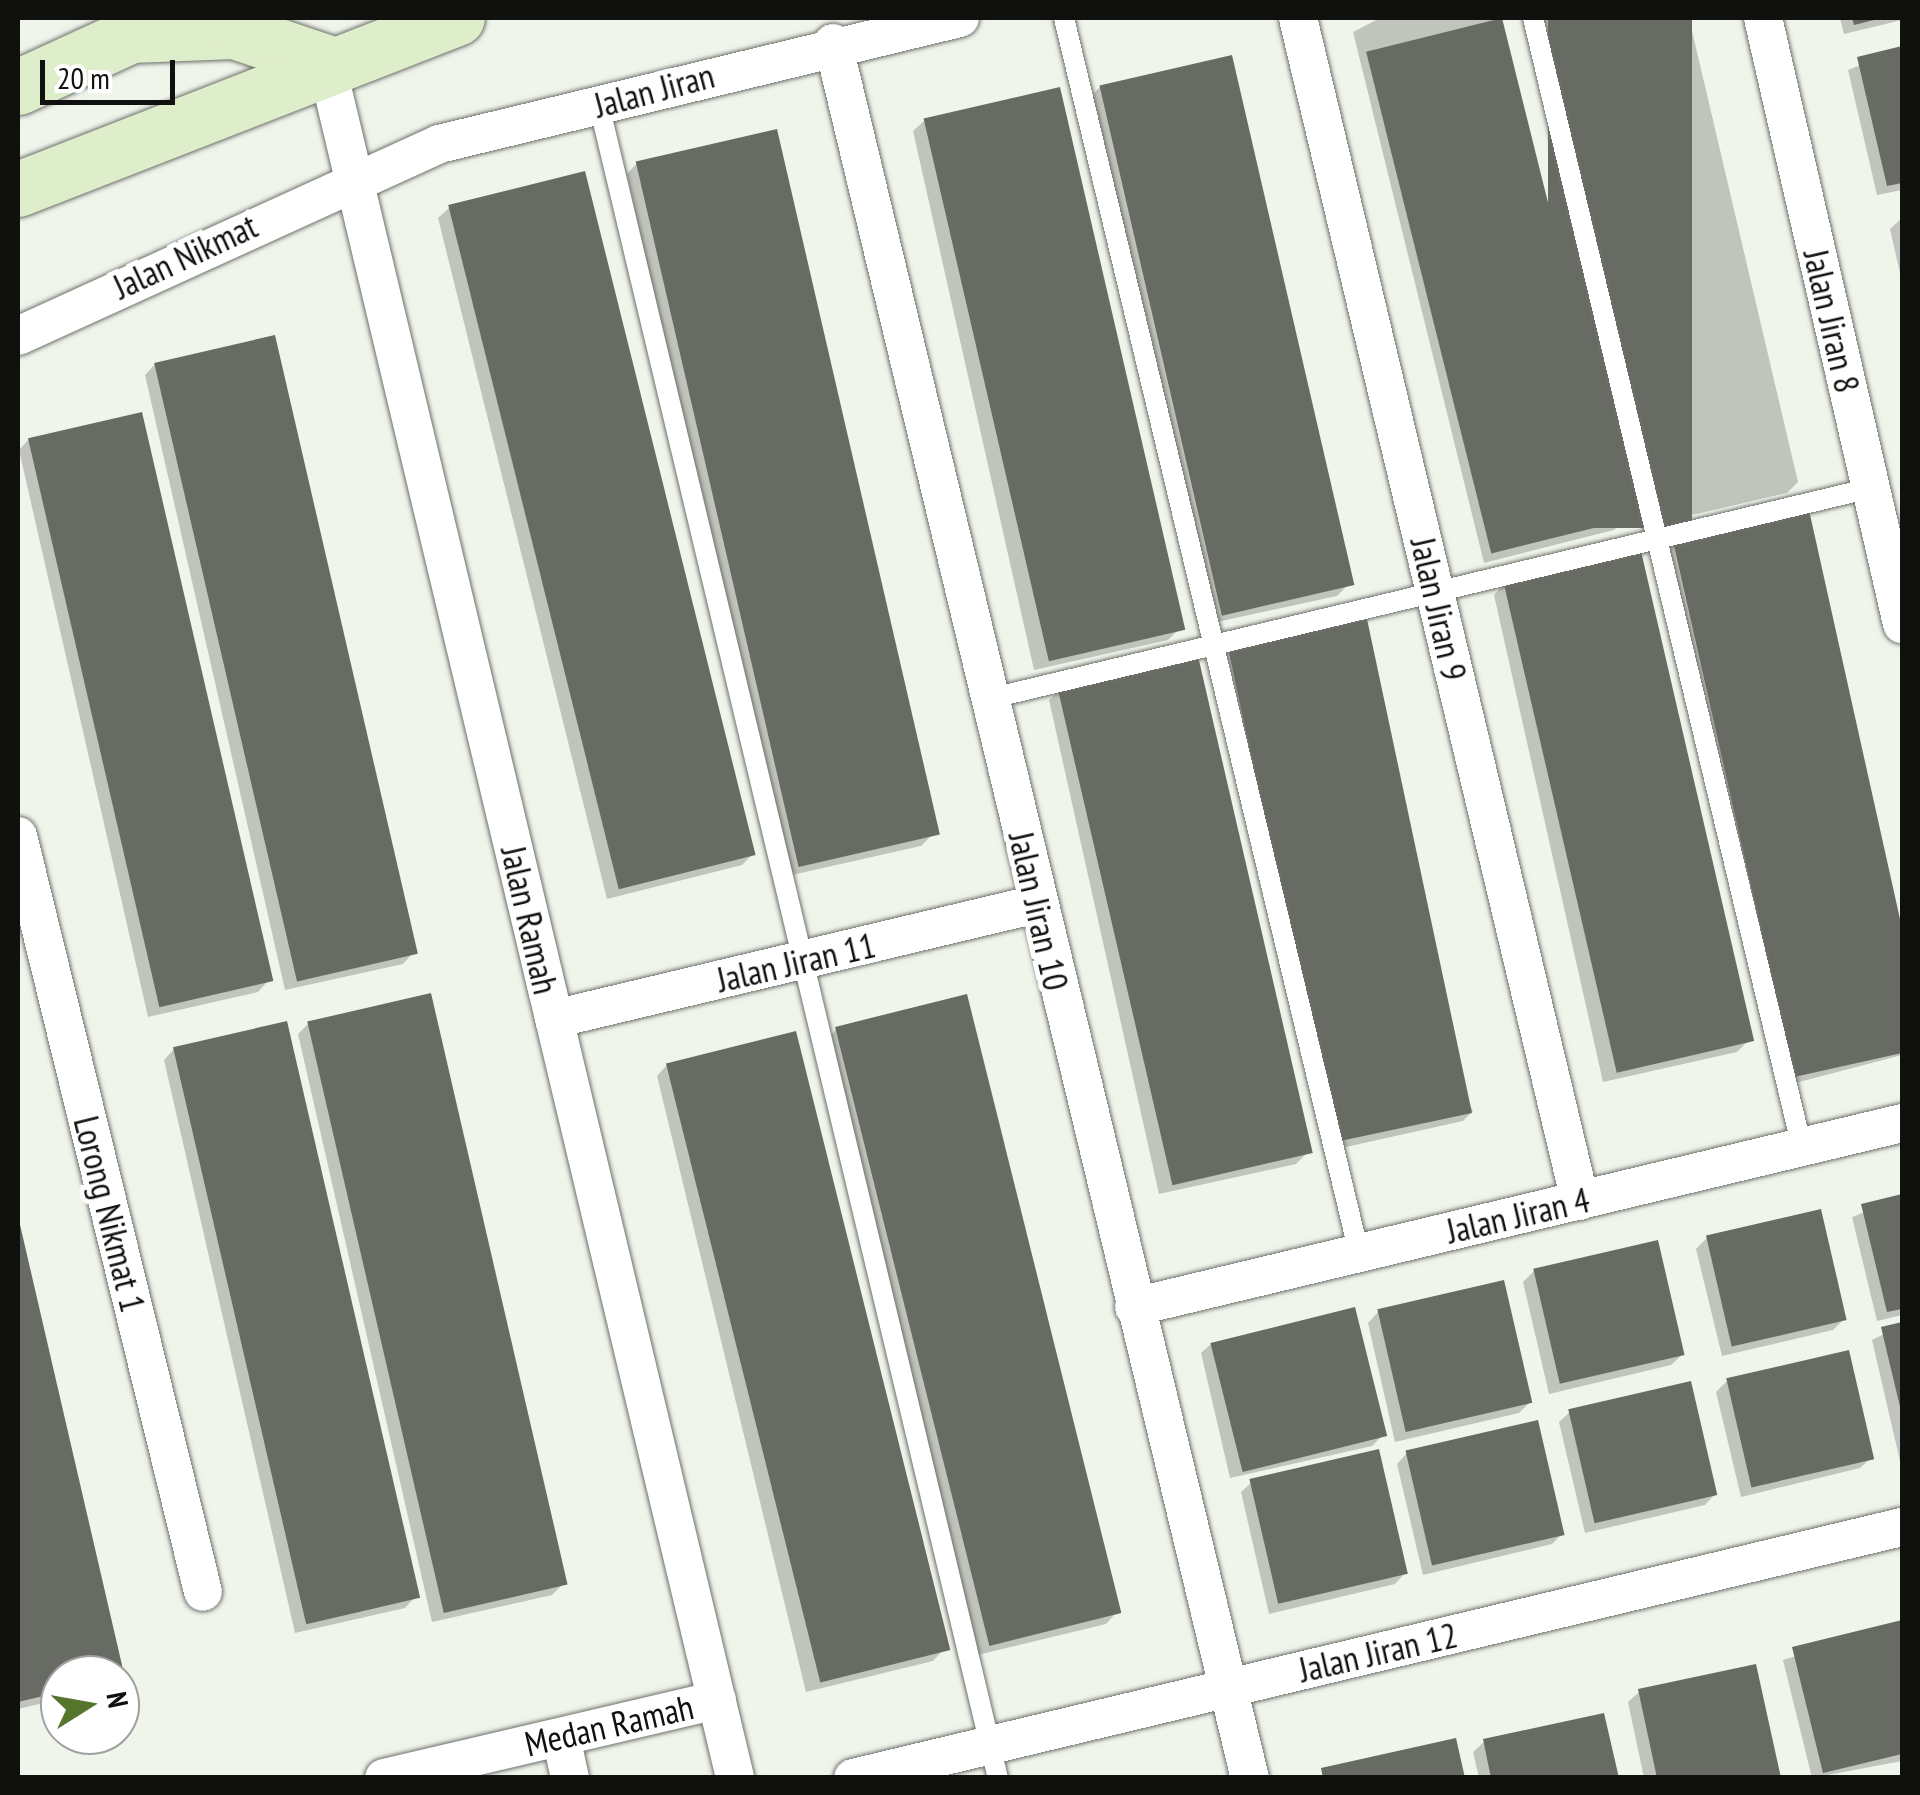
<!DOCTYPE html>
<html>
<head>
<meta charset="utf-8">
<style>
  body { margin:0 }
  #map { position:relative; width:1920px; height:1795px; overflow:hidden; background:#f0f5ec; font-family:"PT Sans Narrow",sans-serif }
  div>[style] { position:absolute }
  .shadow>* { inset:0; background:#0003 }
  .building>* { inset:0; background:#676b63; transform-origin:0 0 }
  .roads { filter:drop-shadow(0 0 2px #6d716a) drop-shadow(0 0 2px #6d716a) }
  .service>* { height:20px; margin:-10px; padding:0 10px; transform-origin:10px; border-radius:10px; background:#fff }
  .minor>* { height:38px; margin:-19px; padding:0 19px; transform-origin:19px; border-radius:19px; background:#fff }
  .secondary>* { height:55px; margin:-27.5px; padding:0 27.5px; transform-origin:27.5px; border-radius:27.5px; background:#deedca }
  span { translate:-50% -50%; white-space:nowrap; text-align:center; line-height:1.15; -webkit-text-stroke:10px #fff; paint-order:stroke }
  .street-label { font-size:35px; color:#10110e }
  .frame { position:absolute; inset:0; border:20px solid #10110e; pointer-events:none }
  .north { position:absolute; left:40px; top:1655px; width:100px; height:100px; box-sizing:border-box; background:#fff; border:2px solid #9fa09f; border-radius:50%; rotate:79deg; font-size:28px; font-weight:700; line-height:40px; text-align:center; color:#10110e }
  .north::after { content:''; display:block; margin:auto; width:35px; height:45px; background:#56752c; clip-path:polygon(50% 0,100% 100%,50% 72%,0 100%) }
  .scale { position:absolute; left:40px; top:60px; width:135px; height:45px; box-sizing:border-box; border:5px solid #10110e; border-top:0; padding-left:12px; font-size:30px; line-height:35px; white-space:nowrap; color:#10110e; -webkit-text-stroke:8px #fff; paint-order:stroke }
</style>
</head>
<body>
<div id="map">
  <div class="shadow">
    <div style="clip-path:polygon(1380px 18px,1500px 18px,1625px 520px,1614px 530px,1484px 563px,1353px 32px)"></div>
    <div style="clip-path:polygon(1535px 18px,1689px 18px,1798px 482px,1787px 493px,1653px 524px)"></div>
    <div style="clip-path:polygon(1840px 18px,1902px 18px,1902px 20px,1844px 34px)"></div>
    <div style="clip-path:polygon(1902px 49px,1902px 190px,1877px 195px,1848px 70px)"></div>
    <div style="clip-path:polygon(1100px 87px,1348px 585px,1337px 596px,1208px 624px,1089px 98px)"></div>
    <div style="clip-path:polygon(924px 121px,1179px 629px,1168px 640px,1034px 670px,913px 131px)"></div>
    <div style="clip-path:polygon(637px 163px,932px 835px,921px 846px,783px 877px,627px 174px)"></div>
    <div style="clip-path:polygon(449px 208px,753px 854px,742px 865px,607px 899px,438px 218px)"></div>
    <div style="clip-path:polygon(1902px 218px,1902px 282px,1890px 229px)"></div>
    <div style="clip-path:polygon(155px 364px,413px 953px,403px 964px,285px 990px,145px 375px)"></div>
    <div style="clip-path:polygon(29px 439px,268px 981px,258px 992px,148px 1017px,19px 450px)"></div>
    <div style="clip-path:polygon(1807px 513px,1902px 938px,1902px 1055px,1784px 1086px,1664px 553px,1674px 543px)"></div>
    <div style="clip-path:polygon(1504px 584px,1748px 1041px,1737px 1052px,1603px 1082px,1494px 595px)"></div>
    <div style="clip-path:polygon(1230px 652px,1473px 1111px,1463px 1121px,1328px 1151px,1219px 663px)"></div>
    <div style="clip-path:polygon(1060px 690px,1307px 1153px,1296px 1164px,1159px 1194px,1049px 700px)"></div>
    <div style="clip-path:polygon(309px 1023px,563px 1584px,552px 1595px,432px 1622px,298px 1034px)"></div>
    <div style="clip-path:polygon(837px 1029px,1116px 1613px,1106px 1624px,977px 1655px,826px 1040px)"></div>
    <div style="clip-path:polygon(174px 1049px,415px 1597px,405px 1608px,295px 1633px,164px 1060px)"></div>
    <div style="clip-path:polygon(667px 1065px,943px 1650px,933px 1661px,806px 1692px,657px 1076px)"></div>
    <div style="clip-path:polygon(1902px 1197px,1902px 1315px,1877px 1321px,1852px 1217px)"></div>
    <div style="clip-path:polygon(18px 1218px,122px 1677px,60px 1675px,60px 1699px,18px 1709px)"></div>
    <div style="clip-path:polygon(1707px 1238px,1844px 1319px,1833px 1330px,1722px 1356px,1696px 1249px)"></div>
    <div style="clip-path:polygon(1534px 1271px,1682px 1355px,1671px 1365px,1549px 1394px,1523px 1282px)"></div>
    <div style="clip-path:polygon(1378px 1312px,1530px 1402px,1519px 1413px,1395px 1442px,1368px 1323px)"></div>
    <div style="clip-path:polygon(1902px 1325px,1902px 1460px,1900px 1461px,1872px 1340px)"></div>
    <div style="clip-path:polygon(1212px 1343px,1383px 1435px,1372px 1446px,1230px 1478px,1201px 1353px)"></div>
    <div style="clip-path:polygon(1727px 1381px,1871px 1458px,1860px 1468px,1741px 1497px,1716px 1392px)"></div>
    <div style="clip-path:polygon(1570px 1412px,1715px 1494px,1705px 1505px,1585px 1533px,1559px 1422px)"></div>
    <div style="clip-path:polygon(1407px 1453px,1562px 1534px,1552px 1544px,1423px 1575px,1397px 1464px)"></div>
    <div style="clip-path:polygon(1252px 1482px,1405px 1573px,1395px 1584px,1269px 1614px,1241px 1492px)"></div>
    <div style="clip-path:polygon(1902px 1623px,1902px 1761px,1812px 1778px,1783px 1660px)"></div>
    <div style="clip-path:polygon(1639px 1692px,1778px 1778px,1644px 1778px,1628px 1702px)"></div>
    <div style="clip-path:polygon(1484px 1742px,1616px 1778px,1479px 1778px,1473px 1752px)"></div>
  </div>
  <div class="building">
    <div style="left:1502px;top:18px;width:517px;height:140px;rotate:76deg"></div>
    <div style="left:1548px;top:18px;width:144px;height:510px"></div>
    <div style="clip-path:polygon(1852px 18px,1878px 18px,1878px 19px,1854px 25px)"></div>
    <div style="clip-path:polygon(1902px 46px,1902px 183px,1887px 186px,1857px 57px)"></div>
    <div style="left:1232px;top:55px;width:544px;height:136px;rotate:77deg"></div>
    <div style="left:1060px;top:87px;width:557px;height:140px;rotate:77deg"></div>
    <div style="left:777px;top:129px;width:724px;height:145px;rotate:77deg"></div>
    <div style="left:585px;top:171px;width:705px;height:141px;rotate:76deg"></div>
    <div style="left:275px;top:335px;width:635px;height:124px;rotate:77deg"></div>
    <div style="left:142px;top:412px;width:584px;height:117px;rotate:77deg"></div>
    <div style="clip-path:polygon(1809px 510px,1902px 928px,1902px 1053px,1794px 1077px,1673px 541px)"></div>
    <div style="left:1641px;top:551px;width:503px;height:141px;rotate:77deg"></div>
    <div style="left:1367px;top:619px;width:505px;height:142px;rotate:78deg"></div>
    <div style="left:1198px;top:656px;width:510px;height:144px;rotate:77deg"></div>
    <div style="left:431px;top:993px;width:607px;height:127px;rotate:77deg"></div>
    <div style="left:967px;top:994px;width:638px;height:136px;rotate:76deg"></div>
    <div style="left:287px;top:1021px;width:592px;height:117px;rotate:77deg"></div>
    <div style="left:796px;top:1031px;width:638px;height:134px;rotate:76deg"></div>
    <div style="clip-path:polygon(1902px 1194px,1902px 1309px,1887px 1312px,1861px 1204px)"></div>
    <div style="left:1821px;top:1209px;width:114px;height:118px;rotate:77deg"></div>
    <div style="clip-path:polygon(18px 1216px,125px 1678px,60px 1675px,60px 1692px,18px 1702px)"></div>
    <div style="left:1658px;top:1240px;width:118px;height:128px;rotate:77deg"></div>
    <div style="left:1504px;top:1280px;width:126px;height:130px;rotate:77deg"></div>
    <div style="left:1355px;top:1307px;width:133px;height:149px;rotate:76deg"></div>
    <div style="clip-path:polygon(1902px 1322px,1902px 1411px,1901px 1411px,1881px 1327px)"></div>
    <div style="left:1849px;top:1350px;width:112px;height:126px;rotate:77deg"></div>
    <div style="left:1691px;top:1381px;width:117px;height:126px;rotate:77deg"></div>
    <div style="left:1538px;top:1420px;width:118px;height:136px;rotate:77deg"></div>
    <div style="left:1379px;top:1449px;width:128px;height:133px;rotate:77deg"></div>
    <div style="clip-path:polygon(1902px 1620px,1902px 1754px,1823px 1773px,1792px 1647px)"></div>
    <div style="clip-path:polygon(1756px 1664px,1781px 1778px,1657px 1778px,1638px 1689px)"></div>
    <div style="clip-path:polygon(1604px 1713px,1619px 1778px,1491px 1778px,1483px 1739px)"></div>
    <div style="clip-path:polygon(1456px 1738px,1465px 1778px,1323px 1778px,1321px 1768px)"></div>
  </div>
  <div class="roads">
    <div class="service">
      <div style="left:1064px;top:18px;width:1270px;rotate:76.57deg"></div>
      <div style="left:1533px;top:18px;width:1162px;rotate:76.61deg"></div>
      <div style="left:599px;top:105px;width:1720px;rotate:76.59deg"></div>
      <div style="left:988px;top:699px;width:908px;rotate:-13.44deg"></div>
    </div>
    <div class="minor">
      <div style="left:1298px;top:18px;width:1216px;rotate:76.59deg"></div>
      <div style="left:1763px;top:18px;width:622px;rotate:77.08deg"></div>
      <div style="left:833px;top:43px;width:1784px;rotate:76.49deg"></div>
      <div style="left:326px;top:62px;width:1764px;rotate:76.59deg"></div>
      <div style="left:18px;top:336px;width:463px;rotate:-24.5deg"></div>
      <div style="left:439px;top:144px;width:536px;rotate:-13.6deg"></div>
      <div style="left:18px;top:836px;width:778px;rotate:76.25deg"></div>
      <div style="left:554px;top:1019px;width:497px;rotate:-13.4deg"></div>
      <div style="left:1134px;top:1307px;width:790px;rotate:-13.47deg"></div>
      <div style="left:561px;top:1737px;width:42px;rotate:77.6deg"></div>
      <div style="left:384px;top:1778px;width:342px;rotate:-13.2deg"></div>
      <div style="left:853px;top:1778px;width:1079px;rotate:-13.46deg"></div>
    </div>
    <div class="secondary">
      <div style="left:131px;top:35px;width:103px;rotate:-2.2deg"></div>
      <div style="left:234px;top:31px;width:97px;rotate:18.6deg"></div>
      <div style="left:18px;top:87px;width:163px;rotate:-24.7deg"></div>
      <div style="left:18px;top:189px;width:471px;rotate:-21.3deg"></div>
    </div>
  </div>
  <div class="street-label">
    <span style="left:654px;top:90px;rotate:-15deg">Jalan Jiran</span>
    <span style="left:185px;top:256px;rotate:-25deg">Jalan Nikmat</span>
    <span style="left:1832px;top:321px;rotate:77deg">Jalan Jiran 8</span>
    <span style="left:1439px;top:609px;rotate:77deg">Jalan Jiran 9</span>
    <span style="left:1039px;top:911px;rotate:77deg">Jalan Jiran 10</span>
    <span style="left:530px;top:920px;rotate:77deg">Jalan Ramah</span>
    <span style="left:796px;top:962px;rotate:-13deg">Jalan Jiran 11</span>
    <span style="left:110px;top:1214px;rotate:76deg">Lorong Nikmat 1</span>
    <span style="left:1518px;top:1215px;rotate:-13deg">Jalan Jiran 4</span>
    <span style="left:1378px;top:1652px;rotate:-13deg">Jalan Jiran 12</span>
    <span style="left:609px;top:1725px;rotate:-13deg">Medan Ramah</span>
  </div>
  <div class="frame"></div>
  <div class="north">N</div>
  <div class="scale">20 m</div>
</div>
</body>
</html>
